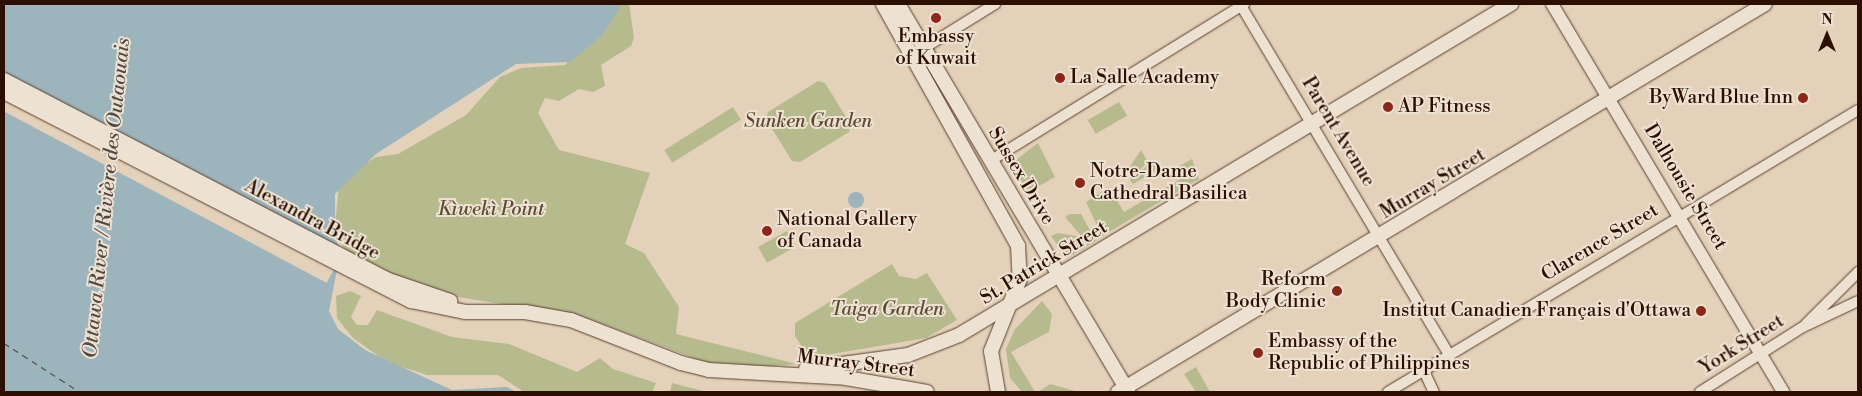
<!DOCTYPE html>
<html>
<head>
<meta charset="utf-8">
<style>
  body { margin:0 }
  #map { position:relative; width:1862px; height:396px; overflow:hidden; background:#e3d2b9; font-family:"Libre Bodoni",serif }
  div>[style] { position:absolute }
  .green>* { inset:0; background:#b6bb8e; transform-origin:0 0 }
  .water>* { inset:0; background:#9cb4bc }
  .round { border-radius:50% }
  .pier>* { inset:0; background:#e3d2b9; transform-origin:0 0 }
  .ferry>* { height:1px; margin-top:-0.5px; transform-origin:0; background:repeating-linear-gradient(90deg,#544942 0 6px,transparent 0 11px) }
  .roads { filter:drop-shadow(0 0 1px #5a402e) drop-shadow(0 0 1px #5a402e) }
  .minor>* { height:10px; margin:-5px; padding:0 5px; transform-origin:5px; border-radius:5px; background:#ede2d2 }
  .tertiary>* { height:12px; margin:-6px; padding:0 6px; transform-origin:6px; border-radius:6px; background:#ede2d2 }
  .secondary>* { height:14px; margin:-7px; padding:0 7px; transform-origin:7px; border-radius:7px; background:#ede2d2 }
  .dots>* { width:14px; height:14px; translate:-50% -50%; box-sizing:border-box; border:2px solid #ede2d2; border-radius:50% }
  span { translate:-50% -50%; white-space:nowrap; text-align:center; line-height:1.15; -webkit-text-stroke:4px #ede2d2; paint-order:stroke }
  .poi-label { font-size:19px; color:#2d0f00 }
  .left { translate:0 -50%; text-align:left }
  .right { translate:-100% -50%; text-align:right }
  .park-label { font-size:19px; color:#5d4b32; font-style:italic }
  .street-label { font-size:19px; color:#2d0f00 }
  .water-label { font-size:20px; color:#544942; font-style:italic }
  .frame { position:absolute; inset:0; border:5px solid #2d0f00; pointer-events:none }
  .north { position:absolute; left:1802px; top:10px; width:50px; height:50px; -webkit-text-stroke:4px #ede2d2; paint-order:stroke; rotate:0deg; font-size:14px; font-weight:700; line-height:20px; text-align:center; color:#2d0f00 }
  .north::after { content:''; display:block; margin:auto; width:18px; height:22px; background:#2d0f00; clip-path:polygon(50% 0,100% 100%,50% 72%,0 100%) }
</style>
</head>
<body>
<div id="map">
  <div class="green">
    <div style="clip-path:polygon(615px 4px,629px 4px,634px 38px,631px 46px,601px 65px,605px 86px,593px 92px,579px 89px,559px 101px,545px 98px,538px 113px,559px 150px,650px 173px,625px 244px,644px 253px,679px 307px,676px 334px,797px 364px,751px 368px,710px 364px,586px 318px,428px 292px,345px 252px,335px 225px,339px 186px,355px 170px,376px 157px,398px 154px,466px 115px,500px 77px,521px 68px,565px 65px)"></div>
    <div style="clip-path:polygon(818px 81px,825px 83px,851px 125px,849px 132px,800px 162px,792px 161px,766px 119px,768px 112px)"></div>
    <div style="left:1119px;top:102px;width:16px;height:36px;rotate:60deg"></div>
    <div style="left:733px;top:107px;width:15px;height:81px;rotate:58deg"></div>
    <div style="clip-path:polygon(1038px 143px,1055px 177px,1032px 190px,1023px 188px,1009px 165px)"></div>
    <div style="clip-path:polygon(1141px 150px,1148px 162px,1132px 177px,1127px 171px)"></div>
    <div style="clip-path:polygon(1192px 159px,1199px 179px,1102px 236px,1086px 202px,1109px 187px,1124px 212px,1182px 178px,1176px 168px)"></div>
    <div style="clip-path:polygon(1152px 162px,1157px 170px,1133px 184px,1130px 180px)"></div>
    <div style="clip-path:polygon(1070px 214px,1081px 214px,1096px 241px,1067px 258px,1051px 236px,1058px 233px,1082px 237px,1065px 217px)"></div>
    <div style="left:787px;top:231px;width:18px;height:33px;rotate:61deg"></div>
    <div style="clip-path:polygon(892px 264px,899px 276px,916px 279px,927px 273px,957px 320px,926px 338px,809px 358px,795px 336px,795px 323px)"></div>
    <div style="clip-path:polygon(350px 291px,361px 296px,351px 317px,357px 325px,368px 325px,377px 310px,452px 337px,509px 344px,577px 372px,600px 358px,613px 369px,656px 383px,652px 392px,524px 392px,498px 375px,427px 375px,387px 362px,353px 338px,337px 318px,336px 296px)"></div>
    <div style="clip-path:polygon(1042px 301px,1052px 314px,1049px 332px,1011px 352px,1035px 392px,1022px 392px,1010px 378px,1006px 349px,1015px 329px)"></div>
    <div style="clip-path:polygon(1196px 367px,1210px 392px,1196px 392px,1184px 374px)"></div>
    <div style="clip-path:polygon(672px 383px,707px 392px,670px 392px)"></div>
    <div style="clip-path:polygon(1050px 384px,1079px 392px,1038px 392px)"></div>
  </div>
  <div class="water">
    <div style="clip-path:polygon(4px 4px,622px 4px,602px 35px,570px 62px,516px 64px,376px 154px,335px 194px,335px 239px,341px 249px,329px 311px,338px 329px,365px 350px,452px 390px,507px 387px,516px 392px,4px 392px)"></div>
    <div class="round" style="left:848px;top:192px;width:16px;height:16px"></div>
  </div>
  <div class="pier">
    <div style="left:4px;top:74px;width:383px;height:33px;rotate:28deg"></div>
  </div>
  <div class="ferry">
    <div style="left:4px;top:343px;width:90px;rotate:32.8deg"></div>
  </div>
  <div class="roads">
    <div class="minor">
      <div style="left:1240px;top:4px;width:410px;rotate:59.2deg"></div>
      <div style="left:924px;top:48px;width:84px;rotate:-31.8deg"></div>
      <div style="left:990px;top:161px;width:299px;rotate:-31.7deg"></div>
      <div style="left:1806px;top:324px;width:74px;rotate:-45deg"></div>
      <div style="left:1424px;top:371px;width:23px;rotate:65deg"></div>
      <div style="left:1388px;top:392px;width:548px;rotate:-30.96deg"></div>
      <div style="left:1700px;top:392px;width:122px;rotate:-32.3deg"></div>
      <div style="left:1803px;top:327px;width:61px;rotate:-25.3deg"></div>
    </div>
    <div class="tertiary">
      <div style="left:1552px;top:4px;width:452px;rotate:59.2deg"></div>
    </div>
    <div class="secondary">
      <div style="left:883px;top:4px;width:277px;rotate:60.8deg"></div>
      <div style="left:1018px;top:246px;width:33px;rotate:87deg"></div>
      <div style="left:1020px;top:279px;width:78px;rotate:111.9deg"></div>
      <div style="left:991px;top:351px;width:42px;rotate:80.3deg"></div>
      <div style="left:898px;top:4px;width:451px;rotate:59.3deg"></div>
      <div style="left:4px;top:80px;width:431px;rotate:27.5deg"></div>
      <div style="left:386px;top:279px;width:68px;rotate:19deg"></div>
      <div style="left:4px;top:92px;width:458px;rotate:27.2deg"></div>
      <div style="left:411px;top:301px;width:55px;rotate:11.5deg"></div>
      <div style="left:465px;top:312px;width:60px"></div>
      <div style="left:525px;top:312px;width:47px;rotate:9.9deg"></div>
      <div style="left:571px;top:320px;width:118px;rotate:21.4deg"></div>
      <div style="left:681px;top:363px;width:29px;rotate:14deg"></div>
      <div style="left:709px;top:370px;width:137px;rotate:3.3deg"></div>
      <div style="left:846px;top:378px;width:82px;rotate:9.8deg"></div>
      <div style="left:806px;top:369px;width:103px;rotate:-7.8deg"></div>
      <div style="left:908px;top:355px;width:55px;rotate:-21.4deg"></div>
      <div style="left:959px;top:335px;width:644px;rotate:-30.95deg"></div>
      <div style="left:1118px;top:392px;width:754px;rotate:-30.95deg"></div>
    </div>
  </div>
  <div class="dots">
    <div style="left:936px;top:18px;background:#8f2418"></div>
    <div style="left:1060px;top:78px;background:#8f2418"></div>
    <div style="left:1803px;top:98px;background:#8f2418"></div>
    <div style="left:1388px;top:107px;background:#8f2418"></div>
    <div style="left:1080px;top:183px;background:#8f2418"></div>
    <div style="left:767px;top:231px;background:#8f2418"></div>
    <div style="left:1337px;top:291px;background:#8f2418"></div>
    <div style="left:1701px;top:311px;background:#8f2418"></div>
    <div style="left:1258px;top:353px;background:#8f2418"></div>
  </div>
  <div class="poi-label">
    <span style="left:936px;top:48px">Embassy<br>of Kuwait</span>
    <span class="left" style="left:1070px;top:78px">La Salle Academy</span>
    <span class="right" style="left:1793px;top:98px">ByWard Blue Inn</span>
    <span class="left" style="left:1398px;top:107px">AP Fitness</span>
    <span class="left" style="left:1090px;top:183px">Notre-Dame<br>Cathedral Basilica</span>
    <span class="left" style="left:777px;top:231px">National Gallery<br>of Canada</span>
    <span class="right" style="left:1326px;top:291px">Reform<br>Body Clinic</span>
    <span class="right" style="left:1691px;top:311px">Institut Canadien Français d'Ottawa</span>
    <span class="left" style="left:1268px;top:353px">Embassy of the<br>Republic of Philippines</span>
  </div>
  <div class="park-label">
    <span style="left:808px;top:122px">Sunken Garden</span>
    <span style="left:491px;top:210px">Kìwekì Point</span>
    <span style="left:887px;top:310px">Taiga Garden</span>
  </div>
  <div class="street-label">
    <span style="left:1338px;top:132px;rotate:59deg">Parent Avenue</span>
    <span style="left:1021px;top:176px;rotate:59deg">Sussex Drive</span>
    <span style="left:1433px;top:184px;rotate:-31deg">Murray Street</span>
    <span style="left:1685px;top:187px;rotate:59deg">Dalhousie Street</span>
    <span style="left:312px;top:220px;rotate:28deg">Alexandra Bridge</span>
    <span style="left:1600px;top:243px;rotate:-31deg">Clarence Street</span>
    <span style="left:1044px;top:263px;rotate:-31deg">St. Patrick Street</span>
    <span style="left:1742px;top:345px;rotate:-32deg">York Street</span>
    <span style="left:856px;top:364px;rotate:7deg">Murray Street</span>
  </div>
  <div class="water-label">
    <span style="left:107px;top:198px;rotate:-84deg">Ottawa River / Rivière des Outaouais</span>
  </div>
  <div class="frame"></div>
  <div class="north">N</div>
</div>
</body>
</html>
